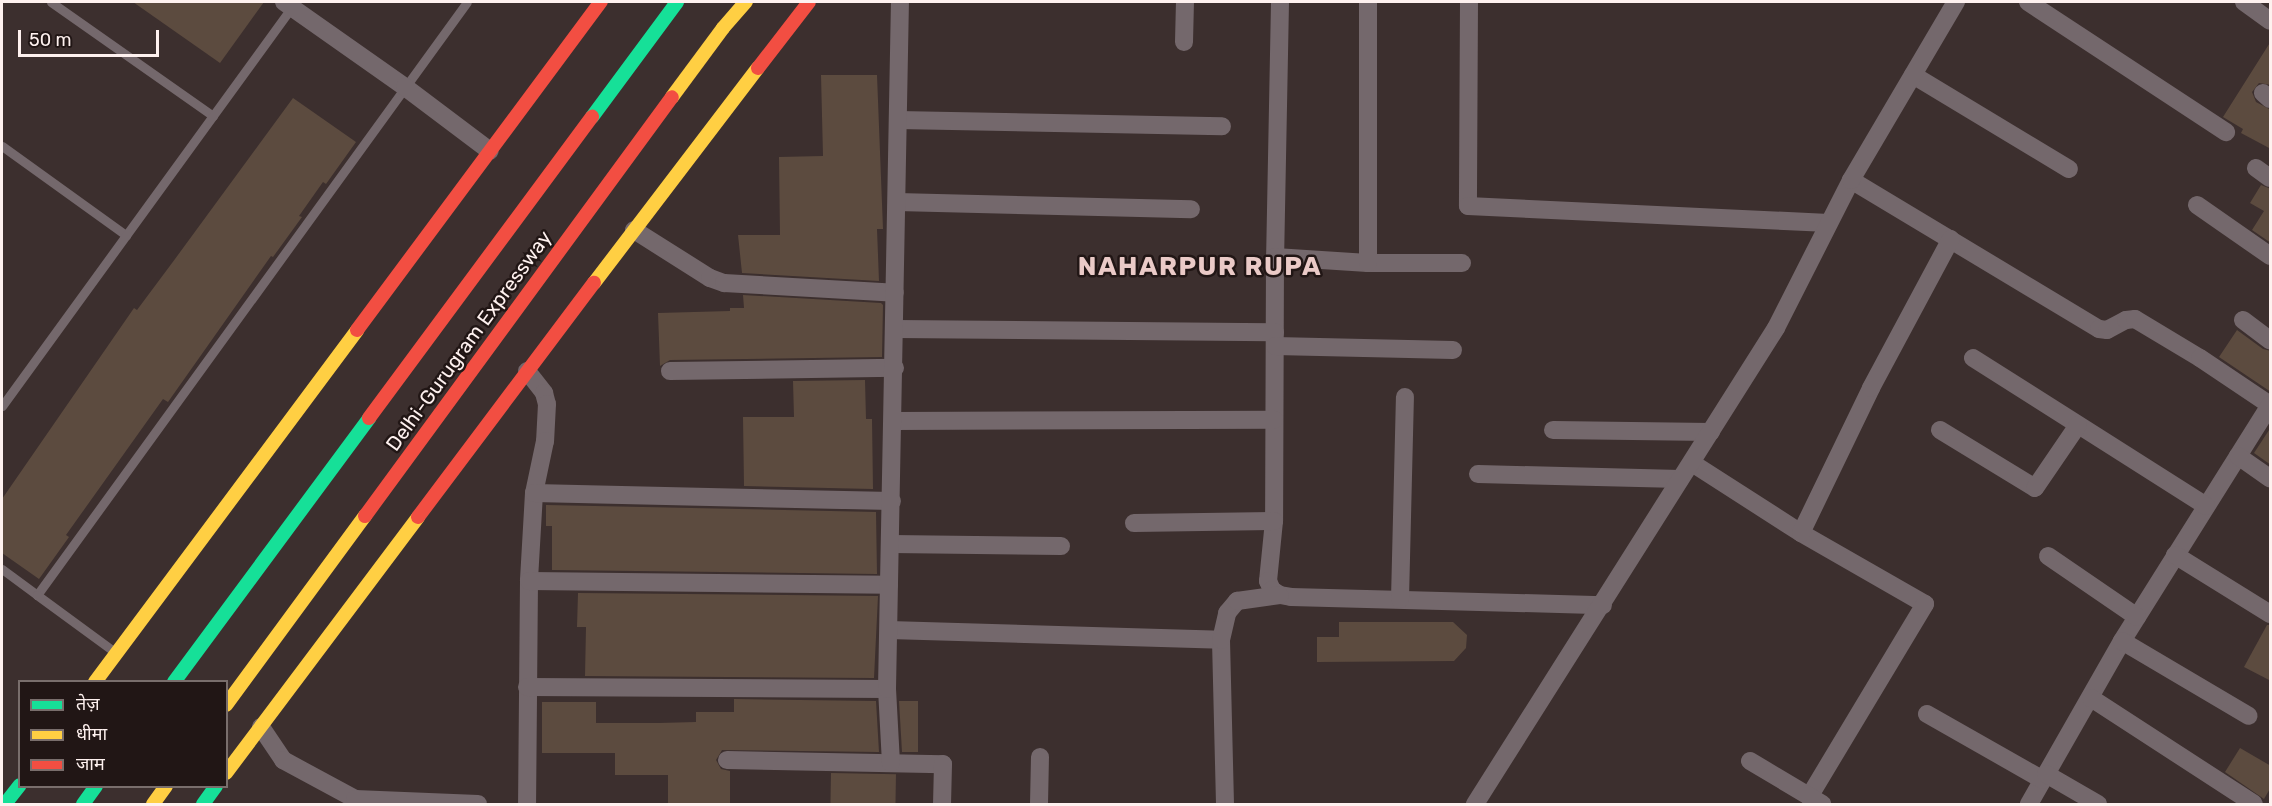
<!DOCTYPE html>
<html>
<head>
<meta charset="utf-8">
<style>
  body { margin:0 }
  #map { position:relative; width:2272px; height:806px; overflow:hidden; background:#3c2f2e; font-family:Rubik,"Noto Sans Devanagari",sans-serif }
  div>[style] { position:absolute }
  .building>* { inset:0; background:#5c4b3f; transform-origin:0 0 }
  .lane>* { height:9px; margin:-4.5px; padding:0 4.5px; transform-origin:4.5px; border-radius:4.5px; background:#74686c }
  .street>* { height:18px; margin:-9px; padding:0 9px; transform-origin:9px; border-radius:9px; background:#74686c }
  .fast>* { height:14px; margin:-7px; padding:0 7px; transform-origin:7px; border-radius:7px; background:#16e098 }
  .slow>* { height:14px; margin:-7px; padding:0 7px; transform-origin:7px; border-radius:7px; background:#ffcf43 }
  .jam>* { height:14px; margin:-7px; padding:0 7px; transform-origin:7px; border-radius:7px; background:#f24e42 }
  span { translate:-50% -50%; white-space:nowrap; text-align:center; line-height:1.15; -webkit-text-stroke:5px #211615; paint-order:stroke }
  .street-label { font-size:20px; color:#fef1ef }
  .district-label { font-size:26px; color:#eacac7; font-weight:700; letter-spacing:1.5px }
  .frame { position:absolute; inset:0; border:3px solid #fef1ef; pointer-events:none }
  .legend { position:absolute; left:18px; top:680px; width:210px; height:108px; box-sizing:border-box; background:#211615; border:2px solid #796e6c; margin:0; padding:8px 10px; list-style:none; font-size:18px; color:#fef1ef }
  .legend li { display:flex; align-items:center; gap:12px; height:30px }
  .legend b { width:30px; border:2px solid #796e6c }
  .scale { position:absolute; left:18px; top:30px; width:141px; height:27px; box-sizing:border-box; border:3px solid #fef1ef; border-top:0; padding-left:8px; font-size:18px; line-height:21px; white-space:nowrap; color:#fef1ef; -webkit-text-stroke:4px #211615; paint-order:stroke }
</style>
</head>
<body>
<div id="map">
  <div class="building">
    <div style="clip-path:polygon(133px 2px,264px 2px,220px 63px)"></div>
    <div style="clip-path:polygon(2271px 41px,2271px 85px,2259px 83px,2252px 92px,2256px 102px,2271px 110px,2271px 149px,2241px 133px,2243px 129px,2223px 117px)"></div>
    <div style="clip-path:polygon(821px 75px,877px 75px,883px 229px,877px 229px,879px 281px,742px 273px,738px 235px,780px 235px,779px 157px,823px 156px)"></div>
    <div style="clip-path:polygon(293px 98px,356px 142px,326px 184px,323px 182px,299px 216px,302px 217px,273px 257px,271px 256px,168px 402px,163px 399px,66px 535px,69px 537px,39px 579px,2px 553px,2px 499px,134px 308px,137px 310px,175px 259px)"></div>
    <div style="clip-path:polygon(2261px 185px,2271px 189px,2271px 243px,2252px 230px,2264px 211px,2250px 203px)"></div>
    <div style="clip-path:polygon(743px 295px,881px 303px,883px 305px,882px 357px,670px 360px,660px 366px,658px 313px,730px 311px,730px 308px,744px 308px)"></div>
    <div style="clip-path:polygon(2237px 330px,2263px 349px,2271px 351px,2271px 392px,2219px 357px)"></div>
    <div style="clip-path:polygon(865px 380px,866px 419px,872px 419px,873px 489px,744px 486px,743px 417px,794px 417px,793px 381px)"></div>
    <div style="clip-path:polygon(2271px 427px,2271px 465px,2254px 453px)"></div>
    <div style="clip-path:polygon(546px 505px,876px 512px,877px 574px,552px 570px,552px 526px,546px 526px)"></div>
    <div style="clip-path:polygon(578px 593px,878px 596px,874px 678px,585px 676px,586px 627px,577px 627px)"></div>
    <div style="clip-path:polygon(1339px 622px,1453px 622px,1467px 635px,1466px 648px,1454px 661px,1317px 662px,1317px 637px,1339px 637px)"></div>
    <div style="clip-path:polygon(2267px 625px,2271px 625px,2271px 681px,2244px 667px)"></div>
    <div style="clip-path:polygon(734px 699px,876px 701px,879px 752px,722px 750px,716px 760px,721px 769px,730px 771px,730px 804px,668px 804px,668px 775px,615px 775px,615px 753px,542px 753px,542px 702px,596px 702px,596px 723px,659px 723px,696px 722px,696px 712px,734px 712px)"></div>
    <div style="clip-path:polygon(899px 701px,918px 701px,918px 752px,902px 752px)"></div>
    <div style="clip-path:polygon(2240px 748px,2271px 766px,2271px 787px,2264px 799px,2225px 772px)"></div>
    <div style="left:831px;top:773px;width:65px;height:31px;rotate:1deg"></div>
  </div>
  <div class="lane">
    <div style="left:51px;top:2px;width:198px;rotate:35.1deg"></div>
    <div style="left:2px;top:146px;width:153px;rotate:35.7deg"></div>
    <div style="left:2px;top:406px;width:493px;rotate:-54deg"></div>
    <div style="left:2px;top:569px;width:44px;rotate:36.6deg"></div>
    <div style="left:37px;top:595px;width:732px;rotate:-54.05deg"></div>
    <div style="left:37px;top:595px;width:97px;rotate:36.2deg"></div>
  </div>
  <div class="street">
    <div style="left:284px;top:2px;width:148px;rotate:35.1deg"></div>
    <div style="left:405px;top:87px;width:106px;rotate:37deg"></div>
    <div style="left:1280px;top:2px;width:255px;rotate:91.1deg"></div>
    <div style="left:1275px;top:257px;width:264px;rotate:90.2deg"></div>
    <div style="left:1274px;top:521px;width:60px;rotate:95.7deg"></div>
    <div style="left:1268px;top:581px;width:10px;rotate:66deg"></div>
    <div style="left:1272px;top:590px;width:9px;rotate:32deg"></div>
    <div style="left:1280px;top:595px;width:11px;rotate:10deg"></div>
    <div style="left:1291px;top:597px;width:312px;rotate:1.5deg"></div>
    <div style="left:1469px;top:2px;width:204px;rotate:90.3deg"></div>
    <div style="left:1468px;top:206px;width:361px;rotate:2.7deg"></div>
    <div style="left:2028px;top:2px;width:237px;rotate:33.3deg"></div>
    <div style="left:2244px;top:2px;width:32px;rotate:36deg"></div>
    <div style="left:1184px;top:42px;width:40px;rotate:-88.6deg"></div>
    <div style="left:1913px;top:75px;width:182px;rotate:31.1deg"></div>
    <div style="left:2263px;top:93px;width:9px;rotate:41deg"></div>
    <div style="left:898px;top:120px;width:324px;rotate:1.1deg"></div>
    <div style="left:2256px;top:168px;width:17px;rotate:36deg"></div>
    <div style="left:1851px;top:180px;width:289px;rotate:31deg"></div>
    <div style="left:2099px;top:329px;width:8px;rotate:7deg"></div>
    <div style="left:2107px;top:330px;width:21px;rotate:-28deg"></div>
    <div style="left:2126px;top:320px;width:9px;rotate:-6deg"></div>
    <div style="left:2135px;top:319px;width:76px;rotate:31deg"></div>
    <div style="left:2200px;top:358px;width:84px;rotate:33.9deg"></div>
    <div style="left:2270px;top:405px;width:279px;rotate:122.1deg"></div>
    <div style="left:2122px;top:641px;width:188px;rotate:119.7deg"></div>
    <div style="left:897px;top:202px;width:294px;rotate:1.4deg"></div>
    <div style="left:2197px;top:205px;width:89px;rotate:34.9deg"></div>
    <div style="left:634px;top:230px;width:90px;rotate:32.3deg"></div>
    <div style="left:710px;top:278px;width:15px;rotate:20deg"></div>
    <div style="left:724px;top:283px;width:171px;rotate:3.3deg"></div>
    <div style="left:1275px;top:257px;width:93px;rotate:3.7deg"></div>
    <div style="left:1368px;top:263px;width:94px"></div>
    <div style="left:1368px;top:263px;width:261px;rotate:-90deg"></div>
    <div style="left:2243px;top:320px;width:34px;rotate:37deg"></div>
    <div style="left:895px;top:329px;width:380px;rotate:0.5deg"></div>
    <div style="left:1275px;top:346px;width:178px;rotate:1.3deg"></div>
    <div style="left:1973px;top:358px;width:276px;rotate:32.4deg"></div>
    <div style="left:527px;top:371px;width:28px;rotate:52deg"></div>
    <div style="left:544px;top:393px;width:11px;rotate:75deg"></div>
    <div style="left:547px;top:404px;width:37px;rotate:93deg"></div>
    <div style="left:545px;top:441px;width:53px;rotate:101.9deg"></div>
    <div style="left:534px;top:493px;width:88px;rotate:93.3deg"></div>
    <div style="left:529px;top:581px;width:223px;rotate:90.5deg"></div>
    <div style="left:670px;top:371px;width:225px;rotate:-0.8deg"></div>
    <div style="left:893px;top:421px;width:381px;rotate:-0.2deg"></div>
    <div style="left:1553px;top:430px;width:158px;rotate:0.7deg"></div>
    <div style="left:1940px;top:430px;width:111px;rotate:31.4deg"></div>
    <div style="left:2035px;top:488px;width:76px;rotate:-55.7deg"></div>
    <div style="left:2238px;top:456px;width:39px;rotate:35deg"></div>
    <div style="left:1692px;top:463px;width:130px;rotate:32.7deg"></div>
    <div style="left:1801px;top:533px;width:143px;rotate:29.8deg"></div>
    <div style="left:1925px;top:604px;width:225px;rotate:121deg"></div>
    <div style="left:1478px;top:474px;width:202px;rotate:1.4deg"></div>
    <div style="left:534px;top:493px;width:358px;rotate:1.3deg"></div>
    <div style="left:1134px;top:523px;width:140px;rotate:-0.8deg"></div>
    <div style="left:1801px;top:533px;width:161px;rotate:-64.2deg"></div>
    <div style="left:1871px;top:388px;width:169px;rotate:-61.8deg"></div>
    <div style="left:891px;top:544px;width:170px;rotate:0.7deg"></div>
    <div style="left:2175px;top:555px;width:112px;rotate:31.8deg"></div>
    <div style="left:2048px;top:556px;width:108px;rotate:34.4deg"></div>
    <div style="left:529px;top:581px;width:360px;rotate:0.6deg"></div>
    <div style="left:1400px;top:599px;width:202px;rotate:-88.6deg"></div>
    <div style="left:889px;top:630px;width:332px;rotate:1.7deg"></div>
    <div style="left:2122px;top:641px;width:147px;rotate:30.6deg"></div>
    <div style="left:527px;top:687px;width:360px;rotate:0.3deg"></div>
    <div style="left:2091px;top:698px;width:194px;rotate:33deg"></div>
    <div style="left:1927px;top:714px;width:133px;rotate:29.6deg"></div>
    <div style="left:261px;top:727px;width:40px;rotate:56deg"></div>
    <div style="left:283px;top:760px;width:82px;rotate:28.4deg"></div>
    <div style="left:355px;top:799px;width:123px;rotate:2.3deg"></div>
    <div style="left:727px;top:760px;width:216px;rotate:1.1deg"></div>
    <div style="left:943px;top:764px;width:40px;rotate:91.4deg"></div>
    <div style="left:1750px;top:761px;width:84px;rotate:30.8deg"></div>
    <div style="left:891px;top:763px;width:74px;rotate:-93.1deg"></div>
    <div style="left:887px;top:689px;width:687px;rotate:-88.92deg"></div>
    <div style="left:2046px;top:774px;width:60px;rotate:30deg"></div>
    <div style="left:1039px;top:804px;width:47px;rotate:-88.8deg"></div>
    <div style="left:1225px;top:804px;width:164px;rotate:-91.4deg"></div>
    <div style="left:1221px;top:640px;width:28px;rotate:-77deg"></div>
    <div style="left:1227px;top:613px;width:16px;rotate:-50deg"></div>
    <div style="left:1237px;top:601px;width:43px;rotate:-7.9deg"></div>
    <div style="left:1475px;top:804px;width:563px;rotate:-57.69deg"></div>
    <div style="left:1776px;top:328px;width:166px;rotate:-63.1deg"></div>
    <div style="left:1851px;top:180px;width:207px;rotate:-59.5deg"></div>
  </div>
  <div class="fast">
    <div style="left:592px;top:117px;width:143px;rotate:-53.5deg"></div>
    <div style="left:174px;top:682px;width:328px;rotate:-53.5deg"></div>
    <div style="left:5px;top:804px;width:24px;rotate:-52deg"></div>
    <div style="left:83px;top:804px;width:22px;rotate:-54deg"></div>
    <div style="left:203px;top:804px;width:22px;rotate:-54deg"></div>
  </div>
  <div class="slow">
    <div style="left:672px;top:97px;width:86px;rotate:-53.5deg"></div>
    <div style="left:723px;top:28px;width:35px;rotate:-49deg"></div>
    <div style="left:594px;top:283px;width:270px;rotate:-52.7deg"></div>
    <div style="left:95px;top:682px;width:439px;rotate:-53.3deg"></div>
    <div style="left:226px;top:705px;width:235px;rotate:-53.7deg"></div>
    <div style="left:226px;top:773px;width:320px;rotate:-53.1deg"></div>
    <div style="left:153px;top:804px;width:22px;rotate:-54deg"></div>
  </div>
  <div class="jam">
    <div style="left:758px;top:68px;width:83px;rotate:-52.3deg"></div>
    <div style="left:357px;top:330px;width:409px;rotate:-53.4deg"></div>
    <div style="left:369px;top:418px;width:375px;rotate:-53.5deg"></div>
    <div style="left:365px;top:516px;width:519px;rotate:-53.77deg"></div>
    <div style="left:418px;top:517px;width:293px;rotate:-53.1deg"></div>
  </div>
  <div class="street-label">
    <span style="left:469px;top:341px;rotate:-54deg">Delhi-Gurugram Expressway</span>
  </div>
  <div class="district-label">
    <span style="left:1200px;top:267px">NAHARPUR RUPA</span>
  </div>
  <div class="frame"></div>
  <ul class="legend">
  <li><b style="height:8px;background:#16e098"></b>तेज़</li>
  <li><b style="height:8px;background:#ffcf43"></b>धीमा</li>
  <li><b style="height:8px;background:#f24e42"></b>जाम</li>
  </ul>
  <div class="scale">50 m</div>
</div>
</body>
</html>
